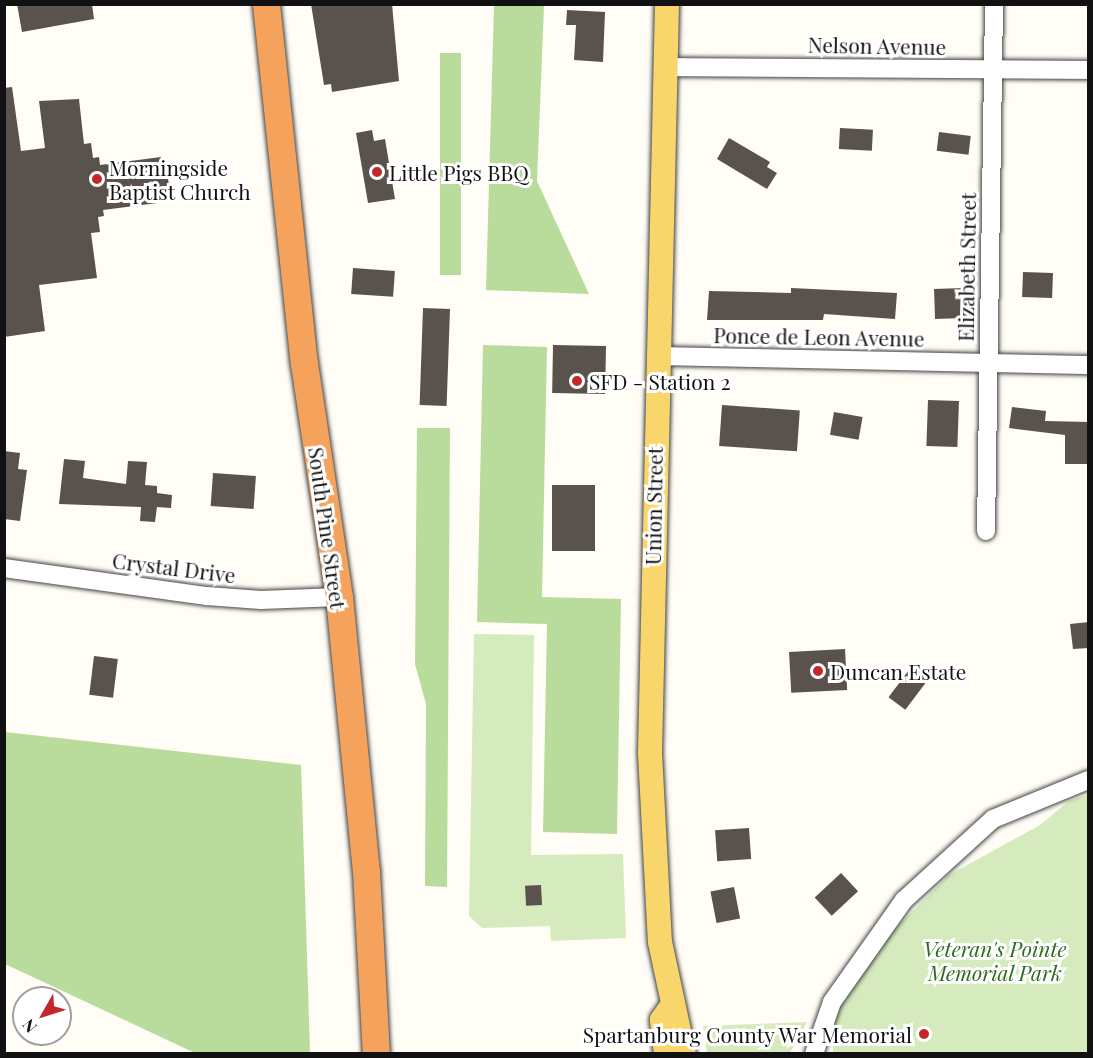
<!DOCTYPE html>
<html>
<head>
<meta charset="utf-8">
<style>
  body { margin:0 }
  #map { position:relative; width:1093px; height:1058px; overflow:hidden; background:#fffdf5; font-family:"Playfair Display",serif }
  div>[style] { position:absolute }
  .green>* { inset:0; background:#d5ebbd }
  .forest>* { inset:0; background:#b9dc9c; transform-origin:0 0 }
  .building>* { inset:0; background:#5a524d; transform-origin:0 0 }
  .roads { filter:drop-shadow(0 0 2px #444) drop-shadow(0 0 2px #444) }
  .minor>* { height:18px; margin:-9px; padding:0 9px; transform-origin:9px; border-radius:9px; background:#fff }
  .major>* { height:24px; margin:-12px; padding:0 12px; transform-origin:12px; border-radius:12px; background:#f9d66b }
  .highway>* { height:27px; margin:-13.5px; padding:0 13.5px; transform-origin:13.5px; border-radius:13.5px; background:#f5a25d }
  .dots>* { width:16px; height:16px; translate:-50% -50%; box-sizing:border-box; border:3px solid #fff; border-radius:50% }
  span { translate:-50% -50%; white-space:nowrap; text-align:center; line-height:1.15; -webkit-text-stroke:6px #fff; paint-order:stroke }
  .street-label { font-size:21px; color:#111 }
  .poi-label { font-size:21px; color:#111 }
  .left { translate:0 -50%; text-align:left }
  .right { translate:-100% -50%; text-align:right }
  .park-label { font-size:21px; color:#2f6b1f; font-style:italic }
  .frame { position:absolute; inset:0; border:6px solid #111; pointer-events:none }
  .north { position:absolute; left:12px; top:986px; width:60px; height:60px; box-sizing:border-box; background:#fff; border:2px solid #a0a0a0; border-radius:50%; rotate:231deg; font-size:16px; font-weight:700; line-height:24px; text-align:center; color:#111 }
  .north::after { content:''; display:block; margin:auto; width:21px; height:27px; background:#c4262e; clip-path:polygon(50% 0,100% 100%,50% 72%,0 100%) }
</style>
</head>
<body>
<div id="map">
  <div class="green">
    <div style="clip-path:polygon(474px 634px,534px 635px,531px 855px,623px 854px,626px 938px,551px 941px,550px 926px,482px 928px,469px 916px)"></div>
    <div style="clip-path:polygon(1088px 795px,1088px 1053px,833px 1054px,833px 1023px,844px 998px,886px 938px,949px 875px,1040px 825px,1069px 801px)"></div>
    <div style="clip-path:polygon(807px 1022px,790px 1053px,707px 1053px,703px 1026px)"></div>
  </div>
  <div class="forest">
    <div style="clip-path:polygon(494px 5px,544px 5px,537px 181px,589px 294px,486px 290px)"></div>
    <div style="left:440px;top:53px;width:21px;height:222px"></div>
    <div style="clip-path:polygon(483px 345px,547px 347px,542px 597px,621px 599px,617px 834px,543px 832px,547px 624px,477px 622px)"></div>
    <div style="clip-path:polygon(417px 428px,450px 428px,447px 887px,425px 886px,426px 704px,415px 664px)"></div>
    <div style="clip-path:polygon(5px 732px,301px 765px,310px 1053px,195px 1053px,5px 964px)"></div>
  </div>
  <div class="building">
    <div style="clip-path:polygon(17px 4px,92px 4px,94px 19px,22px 32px)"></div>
    <div style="clip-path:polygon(311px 4px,392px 4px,399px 81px,332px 92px,331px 84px,324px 85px)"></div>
    <div style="clip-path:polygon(567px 10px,605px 12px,603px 62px,574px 60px,576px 25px,566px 25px)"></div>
    <div style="clip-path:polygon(12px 87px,21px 151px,45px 148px,39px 101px,79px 99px,84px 144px,91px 143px,93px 158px,99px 157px,100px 165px,161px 157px,161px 163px,166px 162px,170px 194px,164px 195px,165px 202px,103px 210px,104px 216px,98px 217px,100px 232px,91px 233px,97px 278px,39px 285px,45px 331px,4px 337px,4px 88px)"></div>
    <div style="left:840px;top:128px;width:33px;height:21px;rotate:3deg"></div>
    <div style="clip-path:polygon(372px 130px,374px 141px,385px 139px,395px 199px,368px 203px,356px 133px)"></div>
    <div style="left:939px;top:132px;width:32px;height:19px;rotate:7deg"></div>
    <div style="clip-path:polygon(729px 138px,770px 162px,767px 167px,777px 173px,767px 189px,717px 159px)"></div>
    <div style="left:353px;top:268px;width:42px;height:26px;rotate:4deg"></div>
    <div style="left:1023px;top:272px;width:30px;height:25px;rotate:2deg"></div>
    <div style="clip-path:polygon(791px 288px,897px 293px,895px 319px,824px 314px,823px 320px,707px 320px,709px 291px,791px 293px)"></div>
    <div style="left:963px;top:288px;width:30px;height:29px;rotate:88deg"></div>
    <div style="left:423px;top:308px;width:27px;height:97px;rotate:2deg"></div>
    <div style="left:553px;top:345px;width:53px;height:48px;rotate:1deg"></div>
    <div style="left:928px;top:400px;width:31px;height:46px;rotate:2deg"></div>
    <div style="left:722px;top:405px;width:78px;height:41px;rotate:4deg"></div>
    <div style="clip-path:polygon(1012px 407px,1046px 411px,1045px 421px,1089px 422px,1089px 464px,1065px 464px,1065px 435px,1009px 428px)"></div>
    <div style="left:834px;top:412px;width:29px;height:23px;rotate:10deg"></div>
    <div style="clip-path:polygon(4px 451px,20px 453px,18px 469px,27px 470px,20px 521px,4px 519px)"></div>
    <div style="clip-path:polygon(64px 459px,85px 461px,83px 478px,126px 484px,128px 461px,147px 462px,145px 485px,157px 486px,157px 493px,172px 495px,171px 508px,157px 507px,155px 522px,140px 521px,141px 507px,59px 504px)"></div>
    <div style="left:213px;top:473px;width:43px;height:33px;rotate:4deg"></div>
    <div style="left:552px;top:485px;width:43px;height:66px"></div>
    <div style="clip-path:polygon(1089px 622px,1089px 648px,1073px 649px,1070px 624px)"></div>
    <div style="left:845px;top:649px;width:41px;height:56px;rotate:87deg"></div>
    <div style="left:94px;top:656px;width:24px;height:39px;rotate:7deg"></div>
    <div style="left:915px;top:662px;width:21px;height:44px;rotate:37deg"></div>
    <div style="left:749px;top:828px;width:31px;height:34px;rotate:86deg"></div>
    <div style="left:841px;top:873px;width:25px;height:36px;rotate:47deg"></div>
    <div style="left:541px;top:885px;width:20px;height:16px;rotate:87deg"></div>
    <div style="left:734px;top:887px;width:32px;height:24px;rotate:79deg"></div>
  </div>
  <div class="roads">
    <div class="minor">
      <div style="left:664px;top:67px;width:424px;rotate:0.4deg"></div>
      <div style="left:656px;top:356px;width:432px;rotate:1.2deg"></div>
      <div style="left:986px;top:531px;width:527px;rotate:-89.13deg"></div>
      <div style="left:4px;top:568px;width:205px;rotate:7.9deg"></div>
      <div style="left:207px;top:596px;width:54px;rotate:4.2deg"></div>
      <div style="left:261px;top:600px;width:78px;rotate:-2.2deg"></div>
      <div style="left:814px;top:1054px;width:55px;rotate:-70.9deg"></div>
      <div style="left:832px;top:1002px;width:125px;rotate:-54.8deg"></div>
      <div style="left:904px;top:900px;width:120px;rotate:-42.3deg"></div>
      <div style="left:993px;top:819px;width:103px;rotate:-22.3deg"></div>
    </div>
    <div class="major">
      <div style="left:667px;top:4px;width:749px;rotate:91.3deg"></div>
      <div style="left:650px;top:753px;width:189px;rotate:87deg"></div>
      <div style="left:660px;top:942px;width:115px;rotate:77.9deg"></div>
      <div style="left:666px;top:1054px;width:34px;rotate:-97deg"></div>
      <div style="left:662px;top:1020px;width:16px;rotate:-55deg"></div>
    </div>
    <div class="highway">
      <div style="left:266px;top:4px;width:361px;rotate:84deg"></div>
      <div style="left:304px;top:363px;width:237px;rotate:81.5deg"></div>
      <div style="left:339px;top:597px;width:275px;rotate:84.4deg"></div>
      <div style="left:366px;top:871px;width:183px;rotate:86.9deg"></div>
    </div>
  </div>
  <div class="dots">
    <div style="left:377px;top:172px;background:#c4262e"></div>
    <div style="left:97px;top:179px;background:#c4262e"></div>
    <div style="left:577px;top:381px;background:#c4262e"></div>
    <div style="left:818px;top:671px;background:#c4262e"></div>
    <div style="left:924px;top:1034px;background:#c4262e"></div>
  </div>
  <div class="street-label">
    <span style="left:877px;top:45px;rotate:1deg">Nelson Avenue</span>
    <span style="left:966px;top:267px;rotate:-89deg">Elizabeth Street</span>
    <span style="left:819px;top:336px;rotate:1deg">Ponce de Leon Avenue</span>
    <span style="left:653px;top:506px;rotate:-89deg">Union Street</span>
    <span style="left:328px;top:528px;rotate:82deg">South Pine Street</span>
    <span style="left:174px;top:567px;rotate:7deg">Crystal Drive</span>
  </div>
  <div class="poi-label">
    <span class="left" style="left:109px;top:179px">Morningside<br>Baptist Church</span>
    <span class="left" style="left:389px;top:172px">Little Pigs BBQ</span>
    <span class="left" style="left:589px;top:381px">SFD - Station 2</span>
    <span class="left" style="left:830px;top:671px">Duncan Estate</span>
    <span class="right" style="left:912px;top:1034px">Spartanburg County War Memorial</span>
  </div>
  <div class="park-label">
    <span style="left:995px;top:960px">Veteran's Pointe<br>Memorial Park</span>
  </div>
  <div class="frame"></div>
  <div class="north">N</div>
</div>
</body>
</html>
